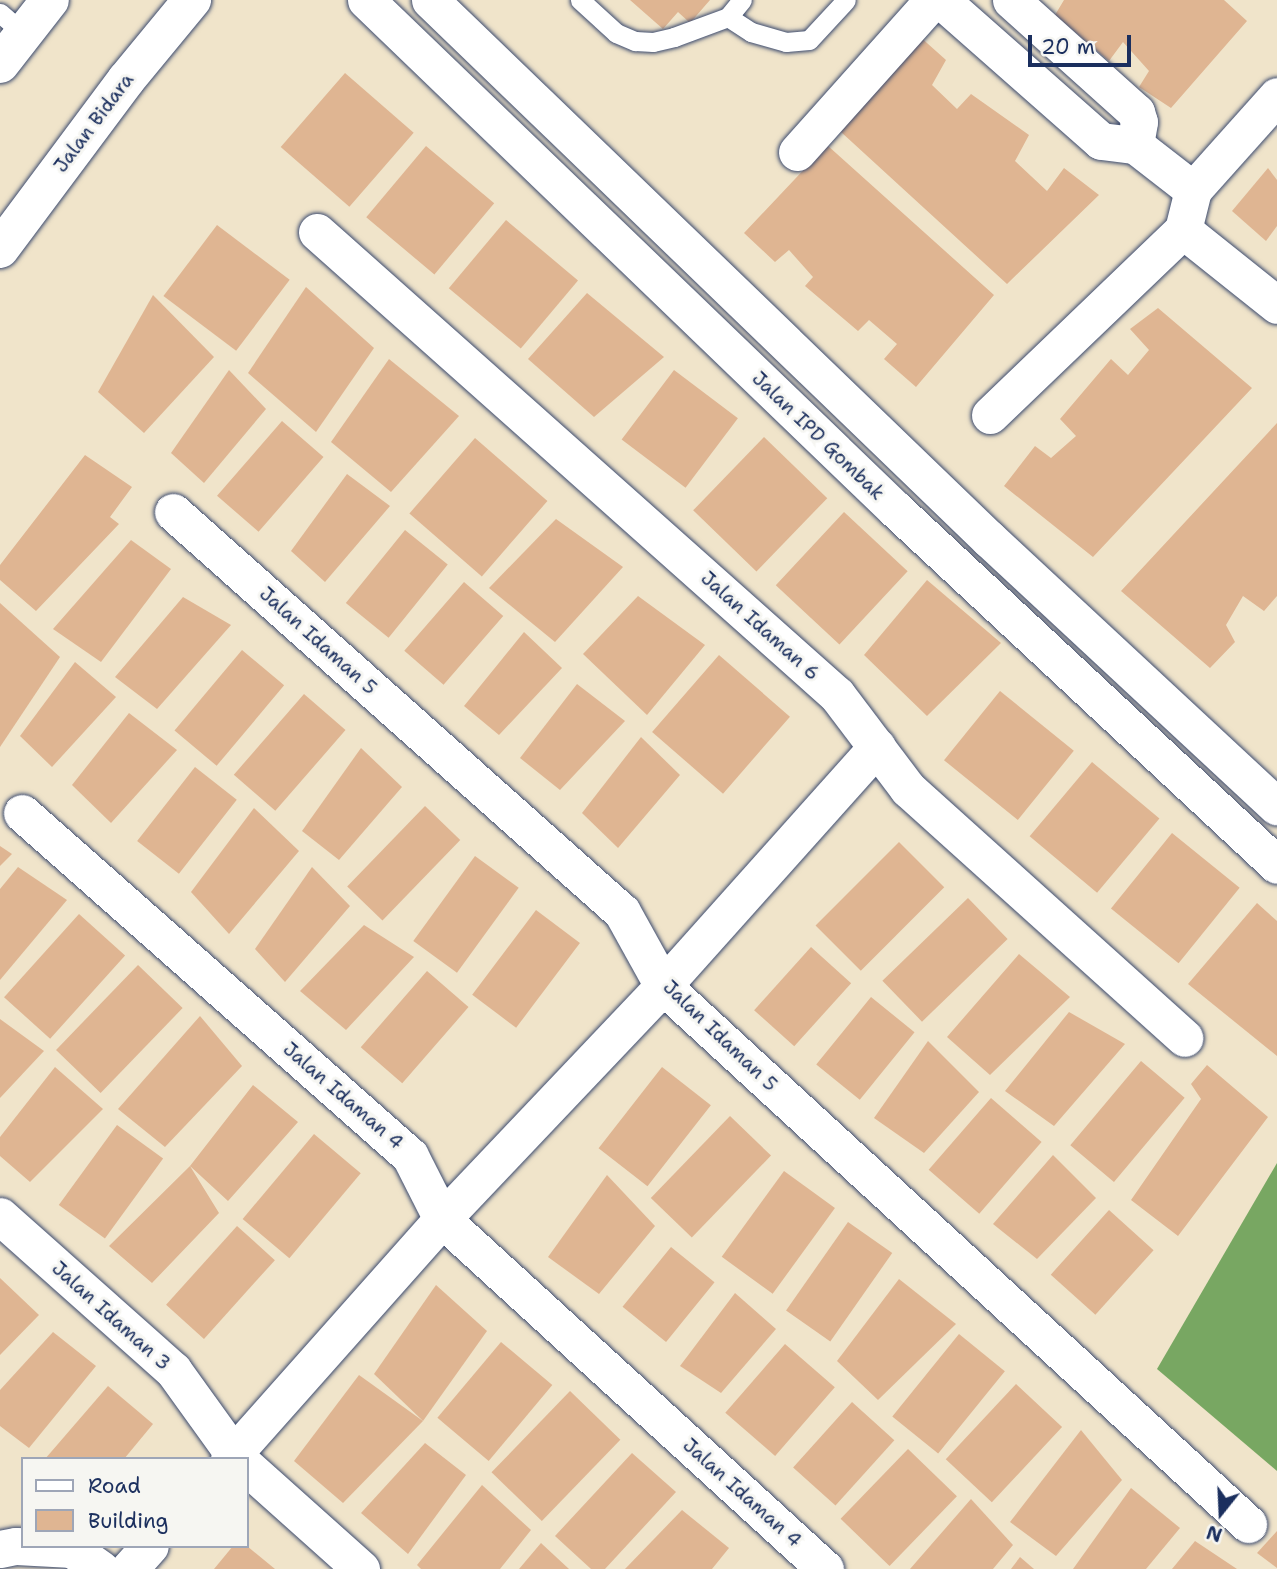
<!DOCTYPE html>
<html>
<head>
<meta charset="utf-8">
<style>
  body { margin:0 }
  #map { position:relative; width:1277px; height:1569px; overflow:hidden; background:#f0e4ca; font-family:"Shantell Sans",sans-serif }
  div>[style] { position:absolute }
  .forest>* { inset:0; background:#78a762 }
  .building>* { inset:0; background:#dfb592; transform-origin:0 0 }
  .roads { filter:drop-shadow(0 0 2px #3b4a6e) drop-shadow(0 0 2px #3b4a6e) }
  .lane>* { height:19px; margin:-9.5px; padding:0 9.5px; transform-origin:9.5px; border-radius:9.5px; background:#fff }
  .street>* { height:37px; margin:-18.5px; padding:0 18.5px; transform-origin:18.5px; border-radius:18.5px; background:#fff }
  .secondary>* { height:38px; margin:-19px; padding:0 19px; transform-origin:19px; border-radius:19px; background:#fff }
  span { translate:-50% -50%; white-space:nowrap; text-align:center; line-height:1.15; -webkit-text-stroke:6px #f6f6f2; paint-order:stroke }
  .street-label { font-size:19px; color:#1b2f5e }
  .legend { position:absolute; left:21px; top:1457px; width:228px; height:91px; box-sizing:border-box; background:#f6f6f2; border:2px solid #9ea6b7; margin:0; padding:9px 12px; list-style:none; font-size:21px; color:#1b2f5e }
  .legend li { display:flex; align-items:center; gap:14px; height:35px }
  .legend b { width:35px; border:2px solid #9ea6b7 }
  .north { position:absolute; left:1186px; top:1478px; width:70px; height:70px; -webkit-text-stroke:5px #f6f6f2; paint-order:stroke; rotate:198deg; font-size:19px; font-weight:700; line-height:28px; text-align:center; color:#1b2f5e }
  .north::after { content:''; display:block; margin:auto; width:24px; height:32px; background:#1b2f5e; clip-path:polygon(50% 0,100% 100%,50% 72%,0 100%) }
  .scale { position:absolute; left:1028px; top:35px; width:103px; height:32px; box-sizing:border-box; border:4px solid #1b2f5e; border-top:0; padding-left:9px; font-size:21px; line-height:24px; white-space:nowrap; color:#1b2f5e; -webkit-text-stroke:5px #f6f6f2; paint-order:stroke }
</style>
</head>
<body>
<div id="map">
  <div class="forest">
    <div style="clip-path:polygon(1277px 1163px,1277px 1471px,1157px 1369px)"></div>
  </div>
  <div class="building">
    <div style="clip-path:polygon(630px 0,710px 0,690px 23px,678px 12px,663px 29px)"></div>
    <div style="clip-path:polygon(1064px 0,1224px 0,1247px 21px,1171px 108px,1139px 87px,1149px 71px,1123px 42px,1109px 61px,1055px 15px)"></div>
    <div style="clip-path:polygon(918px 35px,946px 60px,932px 85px,957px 109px,971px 94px,1029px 135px,1015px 161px,1047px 191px,1064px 168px,1099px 195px,1007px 284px,841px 132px)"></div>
    <div style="left:345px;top:73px;width:91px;height:98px;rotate:41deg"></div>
    <div style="clip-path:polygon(827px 145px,994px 295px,916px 387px,884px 359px,897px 344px,869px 320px,858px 331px,805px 286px,813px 277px,789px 250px,775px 262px,744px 233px)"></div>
    <div style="left:426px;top:146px;width:89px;height:93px;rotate:40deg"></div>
    <div style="clip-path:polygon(1268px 168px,1277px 180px,1277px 226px,1266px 241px,1232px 211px)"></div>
    <div style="left:506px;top:220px;width:94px;height:89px;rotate:40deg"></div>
    <div style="left:217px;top:225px;width:91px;height:89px;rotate:37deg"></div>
    <div style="clip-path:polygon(306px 287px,374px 348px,316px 432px,248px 373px)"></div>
    <div style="clip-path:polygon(587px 293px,664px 357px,594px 417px,528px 359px)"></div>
    <div style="clip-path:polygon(153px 295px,214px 357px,144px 433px,98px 392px)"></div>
    <div style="clip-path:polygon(1158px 308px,1252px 388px,1093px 557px,1004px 486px,1035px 446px,1051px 458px,1076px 436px,1060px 419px,1111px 359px,1128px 375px,1149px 350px,1130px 329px)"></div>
    <div style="clip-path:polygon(389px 359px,459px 416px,391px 492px,331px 442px)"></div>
    <div style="clip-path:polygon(229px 370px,266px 409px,204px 483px,171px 453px)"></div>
    <div style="left:674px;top:370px;width:80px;height:87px;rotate:37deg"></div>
    <div style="left:282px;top:421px;width:55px;height:99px;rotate:41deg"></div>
    <div style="clip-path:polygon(1277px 423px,1277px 596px,1264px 611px,1243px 596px,1226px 625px,1235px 642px,1210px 668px,1121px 591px)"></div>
    <div style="left:764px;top:437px;width:88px;height:102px;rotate:44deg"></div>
    <div style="left:475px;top:438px;width:96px;height:100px;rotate:41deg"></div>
    <div style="clip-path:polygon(85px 455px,132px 487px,110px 517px,119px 524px,36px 611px,0 580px,0 565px)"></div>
    <div style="clip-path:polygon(347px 474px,390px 506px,325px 582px,291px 551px)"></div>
    <div style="left:844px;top:512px;width:87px;height:100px;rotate:43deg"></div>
    <div style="clip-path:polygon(556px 519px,623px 567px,555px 642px,489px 588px)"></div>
    <div style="left:405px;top:530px;width:55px;height:94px;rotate:39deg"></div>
    <div style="clip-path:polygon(131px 540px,171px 569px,101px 662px,53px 629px)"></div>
    <div style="clip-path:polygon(927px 580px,1001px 643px,927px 716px,864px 655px)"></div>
    <div style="left:464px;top:582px;width:52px;height:91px;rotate:41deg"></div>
    <div style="clip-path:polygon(638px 596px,705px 645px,647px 715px,583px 654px)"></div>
    <div style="clip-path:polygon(183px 597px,231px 625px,157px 709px,115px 677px)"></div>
    <div style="clip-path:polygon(0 603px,60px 657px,0 747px)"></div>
    <div style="clip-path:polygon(524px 632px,562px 668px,499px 735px,464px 706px)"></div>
    <div style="left:242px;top:650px;width:55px;height:105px;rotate:40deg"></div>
    <div style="left:719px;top:655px;width:94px;height:102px;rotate:41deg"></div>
    <div style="clip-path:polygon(75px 662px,116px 697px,52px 767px,20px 736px)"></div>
    <div style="clip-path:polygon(577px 684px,625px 721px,560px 790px,520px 758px)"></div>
    <div style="left:1000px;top:691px;width:95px;height:89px;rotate:39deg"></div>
    <div style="left:304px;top:694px;width:55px;height:107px;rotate:41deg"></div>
    <div style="clip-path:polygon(129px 713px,177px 750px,111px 823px,72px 785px)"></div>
    <div style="clip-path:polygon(641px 737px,680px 775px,618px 848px,582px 813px)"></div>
    <div style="clip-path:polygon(361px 748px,402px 787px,339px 860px,302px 831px)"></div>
    <div style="left:1092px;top:762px;width:88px;height:97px;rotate:40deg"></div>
    <div style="left:195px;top:767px;width:53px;height:94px;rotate:38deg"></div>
    <div style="left:425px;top:806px;width:49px;height:112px;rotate:44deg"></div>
    <div style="clip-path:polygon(254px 808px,299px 851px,229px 934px,191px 892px)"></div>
    <div style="left:1172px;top:833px;width:87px;height:97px;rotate:39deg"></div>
    <div style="left:899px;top:842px;width:64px;height:118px;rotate:45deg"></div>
    <div style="clip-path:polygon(0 846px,12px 854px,0 866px)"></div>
    <div style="left:475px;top:856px;width:54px;height:105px;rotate:36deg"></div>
    <div style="clip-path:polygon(18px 867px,67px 900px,0 980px,0 889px)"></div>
    <div style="clip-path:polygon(312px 867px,350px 906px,285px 982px,255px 949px)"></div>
    <div style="left:968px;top:898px;width:57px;height:119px;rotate:46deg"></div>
    <div style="clip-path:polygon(1257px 903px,1277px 921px,1277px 1056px,1188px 984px)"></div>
    <div style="left:536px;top:910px;width:55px;height:106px;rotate:37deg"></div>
    <div style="left:79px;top:914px;width:62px;height:112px;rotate:42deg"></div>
    <div style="clip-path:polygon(364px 925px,414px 957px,346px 1030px,300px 991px)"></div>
    <div style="left:811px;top:947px;width:54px;height:85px;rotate:42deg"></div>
    <div style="clip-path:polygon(1019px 954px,1070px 997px,990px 1075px,947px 1037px)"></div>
    <div style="left:138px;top:965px;width:62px;height:118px;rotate:44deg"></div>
    <div style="left:427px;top:971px;width:55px;height:101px;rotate:41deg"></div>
    <div style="left:871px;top:997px;width:56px;height:87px;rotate:39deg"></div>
    <div style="clip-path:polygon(1069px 1012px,1125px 1044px,1054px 1126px,1005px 1091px)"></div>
    <div style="clip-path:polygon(200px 1016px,242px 1066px,165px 1147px,118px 1109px)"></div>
    <div style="clip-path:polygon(0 1019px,44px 1051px,0 1098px)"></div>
    <div style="clip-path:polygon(928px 1041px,979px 1092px,924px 1153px,874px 1118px)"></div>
    <div style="left:1141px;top:1061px;width:57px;height:110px;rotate:40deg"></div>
    <div style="clip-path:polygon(1207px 1065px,1268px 1117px,1178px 1236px,1131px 1200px,1201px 1099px,1191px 1084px)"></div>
    <div style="clip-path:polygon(55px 1067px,103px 1109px,30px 1182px,0 1156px,0 1137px)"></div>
    <div style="left:662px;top:1067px;width:62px;height:103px;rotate:38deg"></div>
    <div style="clip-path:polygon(253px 1085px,298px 1122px,228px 1201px,190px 1166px,219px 1213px,152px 1283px,109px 1246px,190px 1166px)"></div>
    <div style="left:991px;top:1098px;width:67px;height:95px;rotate:41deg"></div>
    <div style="left:730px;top:1116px;width:57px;height:114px;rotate:44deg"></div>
    <div style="left:117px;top:1125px;width:57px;height:99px;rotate:36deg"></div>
    <div style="left:314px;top:1134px;width:61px;height:111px;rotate:40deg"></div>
    <div style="clip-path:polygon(1053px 1155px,1096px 1198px,1037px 1259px,993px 1224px)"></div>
    <div style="left:784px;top:1171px;width:63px;height:106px;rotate:36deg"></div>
    <div style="clip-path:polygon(607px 1175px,655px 1226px,599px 1294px,548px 1257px)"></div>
    <div style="left:1109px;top:1210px;width:60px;height:87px;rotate:42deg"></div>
    <div style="left:848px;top:1222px;width:54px;height:108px;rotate:35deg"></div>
    <div style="left:237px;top:1226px;width:51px;height:106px;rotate:42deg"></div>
    <div style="left:671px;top:1247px;width:56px;height:77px;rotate:39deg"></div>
    <div style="clip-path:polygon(0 1278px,39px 1315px,0 1355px)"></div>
    <div style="clip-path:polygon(899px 1279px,956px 1324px,878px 1400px,837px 1361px)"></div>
    <div style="clip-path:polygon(436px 1285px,487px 1331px,423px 1421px,374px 1374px)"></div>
    <div style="clip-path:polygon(735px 1293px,776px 1329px,721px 1393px,680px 1366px)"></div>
    <div style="clip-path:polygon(53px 1332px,96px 1366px,29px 1448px,0 1426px,0 1390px)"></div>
    <div style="left:959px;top:1334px;width:59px;height:106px;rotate:39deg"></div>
    <div style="left:501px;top:1342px;width:67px;height:99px;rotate:40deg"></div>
    <div style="left:785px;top:1344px;width:66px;height:91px;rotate:41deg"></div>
    <div style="clip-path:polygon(359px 1375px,423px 1421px,343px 1503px,294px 1461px)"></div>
    <div style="left:1016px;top:1384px;width:63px;height:103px;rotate:43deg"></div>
    <div style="clip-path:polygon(108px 1386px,153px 1424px,124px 1459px,45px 1459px)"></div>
    <div style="left:570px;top:1391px;width:70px;height:113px;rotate:44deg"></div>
    <div style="left:852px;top:1402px;width:57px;height:88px;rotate:42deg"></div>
    <div style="clip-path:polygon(1081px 1430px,1122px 1480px,1056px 1556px,1010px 1522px)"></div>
    <div style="clip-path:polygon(425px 1443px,466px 1475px,408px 1554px,361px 1513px)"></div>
    <div style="left:908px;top:1449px;width:68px;height:97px;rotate:44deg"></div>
    <div style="clip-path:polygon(632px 1453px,676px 1492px,605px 1569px,591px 1569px,555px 1536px)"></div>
    <div style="clip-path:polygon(482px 1485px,531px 1530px,500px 1569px,421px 1569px,417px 1565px)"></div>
    <div style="clip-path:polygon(1131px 1488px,1180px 1528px,1146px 1569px,1073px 1569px)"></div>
    <div style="clip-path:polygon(971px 1499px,1013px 1545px,993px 1569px,910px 1569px)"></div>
    <div style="clip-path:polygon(682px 1510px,729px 1548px,712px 1569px,625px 1569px)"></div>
    <div style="clip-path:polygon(1277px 1531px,1277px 1568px,1257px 1553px)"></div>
    <div style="clip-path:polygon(1195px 1541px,1237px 1569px,1172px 1569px)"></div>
    <div style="clip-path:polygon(541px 1543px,569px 1569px,519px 1569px)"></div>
    <div style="clip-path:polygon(233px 1546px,247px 1546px,275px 1569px,214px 1569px)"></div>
    <div style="clip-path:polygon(1020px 1557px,1034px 1569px,1011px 1569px)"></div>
  </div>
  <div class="roads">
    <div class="lane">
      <div style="left:580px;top:0;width:49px;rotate:42.5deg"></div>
      <div style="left:616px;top:33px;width:21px;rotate:23deg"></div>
      <div style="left:635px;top:41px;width:18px;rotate:3deg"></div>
      <div style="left:653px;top:42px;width:22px;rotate:-13deg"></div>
      <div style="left:674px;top:37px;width:58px;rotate:-20.3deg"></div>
      <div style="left:728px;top:17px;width:22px;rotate:-51deg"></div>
      <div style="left:0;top:13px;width:32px;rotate:41deg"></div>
      <div style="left:728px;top:17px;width:27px;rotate:33deg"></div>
      <div style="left:751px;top:32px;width:36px;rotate:16deg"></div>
      <div style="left:786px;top:42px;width:23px;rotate:-5deg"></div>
      <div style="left:809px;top:40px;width:54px;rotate:-47.2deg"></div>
    </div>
    <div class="street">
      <div style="left:366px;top:0;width:734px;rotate:43.9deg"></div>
      <div style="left:895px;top:509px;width:522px;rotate:42.98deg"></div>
      <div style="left:430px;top:0;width:777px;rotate:43.96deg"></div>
      <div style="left:989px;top:539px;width:393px;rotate:42.9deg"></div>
      <div style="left:941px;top:0;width:213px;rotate:41.4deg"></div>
      <div style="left:1101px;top:141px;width:34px;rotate:7deg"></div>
      <div style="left:1135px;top:145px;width:73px;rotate:37.8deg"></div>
      <div style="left:1011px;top:0;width:168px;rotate:41.9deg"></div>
      <div style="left:1136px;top:112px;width:10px;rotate:73deg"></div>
      <div style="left:1139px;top:122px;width:23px;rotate:100deg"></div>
      <div style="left:797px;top:152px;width:204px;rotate:-48.2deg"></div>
      <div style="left:1183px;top:230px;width:120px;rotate:38.6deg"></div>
      <div style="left:317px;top:232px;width:696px;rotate:41.68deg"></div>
      <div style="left:837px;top:695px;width:118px;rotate:52.9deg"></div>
      <div style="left:908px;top:789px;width:372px;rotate:42deg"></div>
      <div style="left:990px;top:415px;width:267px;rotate:-43.8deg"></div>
      <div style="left:1183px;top:230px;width:41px;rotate:-76deg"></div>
      <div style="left:1193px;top:190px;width:126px;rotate:-48.2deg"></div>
      <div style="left:173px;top:512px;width:601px;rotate:41.7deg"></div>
      <div style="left:622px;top:912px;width:85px;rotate:61deg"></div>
      <div style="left:663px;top:986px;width:795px;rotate:42.6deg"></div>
      <div style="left:22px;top:813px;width:518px;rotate:41.48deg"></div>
      <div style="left:410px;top:1156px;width:71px;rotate:63.1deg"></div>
      <div style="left:442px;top:1219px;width:519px;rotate:42.42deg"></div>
      <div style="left:0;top:1216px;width:232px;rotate:41.7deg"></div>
      <div style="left:173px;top:1370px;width:110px;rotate:54.3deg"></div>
      <div style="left:229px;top:1459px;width:321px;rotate:-48.4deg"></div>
      <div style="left:442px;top:1219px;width:321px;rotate:-46.5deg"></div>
      <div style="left:663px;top:986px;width:321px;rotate:-48.2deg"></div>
      <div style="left:247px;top:1467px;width:153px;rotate:41.8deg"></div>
      <div style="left:0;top:1549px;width:16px;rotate:-11deg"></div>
      <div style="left:16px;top:1546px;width:56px;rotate:3.1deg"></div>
      <div style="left:72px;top:1549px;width:35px;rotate:35deg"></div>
      <div style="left:129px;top:1569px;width:31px;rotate:-48deg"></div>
    </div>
    <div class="secondary">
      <div style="left:0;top:64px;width:81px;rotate:-52deg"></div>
      <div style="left:0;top:249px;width:211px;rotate:-53.3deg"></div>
      <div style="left:126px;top:80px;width:104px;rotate:-50.5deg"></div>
    </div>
  </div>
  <div class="street-label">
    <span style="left:94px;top:123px;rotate:-53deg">Jalan Bidara</span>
    <span style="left:818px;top:436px;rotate:44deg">Jalan IPD Gombak</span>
    <span style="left:760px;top:626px;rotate:42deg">Jalan Idaman 6</span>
    <span style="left:318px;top:641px;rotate:42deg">Jalan Idaman 5</span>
    <span style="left:720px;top:1036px;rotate:44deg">Jalan Idaman 5</span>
    <span style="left:343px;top:1096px;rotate:41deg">Jalan Idaman 4</span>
    <span style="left:111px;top:1316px;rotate:42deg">Jalan Idaman 3</span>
    <span style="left:742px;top:1493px;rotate:42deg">Jalan Idaman 4</span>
  </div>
  <ul class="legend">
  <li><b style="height:9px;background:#fff"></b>Road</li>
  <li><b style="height:19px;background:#dfb592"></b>Building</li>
  </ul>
  <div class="north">N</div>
  <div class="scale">20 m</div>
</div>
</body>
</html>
